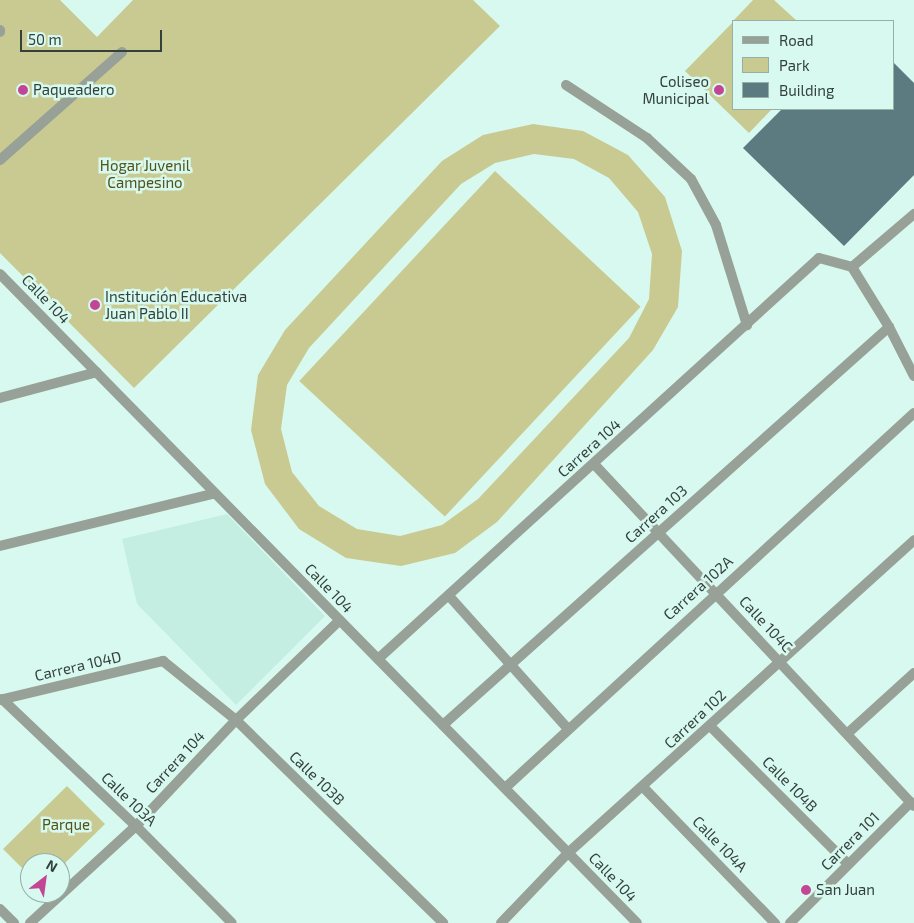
<!DOCTYPE html>
<html>
<head>
<meta charset="utf-8">
<style>
  body { margin:0 }
  #map { position:relative; width:914px; height:923px; overflow:hidden; background:#d8f9ef; font-family:"Exo 2",sans-serif }
  div>[style] { position:absolute }
  .built>* { inset:0; background:#c5eee3 }
  .green>* { inset:0; background:#c9ca91; transform-origin:0 0 }
  .building>* { inset:0; background:#5c7b80 }
  .lane>* { height:10px; margin:-5px; padding:0 5px; transform-origin:5px; border-radius:5px; background:#98a197 }
  .street>* { height:10px; margin:-5px; padding:0 5px; transform-origin:5px; border-radius:5px; background:#98a197 }
  .dots>* { width:14px; height:14px; translate:-50% -50%; box-sizing:border-box; border:2px solid #d8f9ef; border-radius:50% }
  span { translate:-50% -50%; white-space:nowrap; text-align:center; line-height:1.15; -webkit-text-stroke:5px #d8f9ef; paint-order:stroke }
  .poi-label { font-size:15px; color:#33403c }
  .right { translate:-100% -50%; text-align:right }
  .left { translate:0 -50%; text-align:left }
  .park-label { font-size:15px; color:#525219 }
  .street-label { font-size:15px; color:#33403c }
  .legend { position:absolute; left:732px; top:20px; width:162px; height:90px; box-sizing:border-box; background:#d8f9ef; border:1px solid #96afa7; margin:0; padding:6px 9px; list-style:none; font-size:15px; color:#33403c }
  .legend li { display:flex; align-items:center; gap:10px; height:25px }
  .legend b { width:25px; border:1px solid #96afa7 }
  .north { position:absolute; left:20px; top:853px; width:50px; height:50px; box-sizing:border-box; background:#d8f9ef; border:1px solid #96afa7; border-radius:50%; rotate:30deg; font-size:14px; font-weight:700; line-height:20px; text-align:center; color:#33403c }
  .north::after { content:''; display:block; margin:auto; width:18px; height:22px; background:#c34695; clip-path:polygon(50% 0,100% 100%,50% 72%,0 100%) }
  .scale { position:absolute; left:20px; top:30px; width:142px; height:22px; box-sizing:border-box; border:2px solid #33403c; border-top:0; padding-left:6px; font-size:15px; line-height:18px; white-space:nowrap; color:#33403c; -webkit-text-stroke:4px #d8f9ef; paint-order:stroke }
</style>
</head>
<body>
<div id="map">
  <div class="built">
    <div style="clip-path:polygon(227px 514px,325px 616px,236px 705px,137px 604px,122px 539px)"></div>
  </div>
  <div class="green">
    <div style="clip-path:polygon(0 0,60px 0,97px 37px,133px 0,473px 0,500px 26px,134px 388px,0 253px)"></div>
    <div style="clip-path:polygon(753px 0,774px 0,797px 21px,733px 21px)"></div>
    <div style="clip-path:polygon(733px 22px,733px 109px,772px 109px,749px 133px,685px 71px)"></div>
    <div style="clip-path:polygon(evenodd,533px 124px,583px 131px,628px 155px,665px 197px,682px 251px,678px 307px,653px 350px,497px 522px,455px 553px,401px 566px,346px 558px,299px 529px,265px 484px,251px 430px,258px 375px,285px 330px,442px 161px,483px 135px,533px 124px,534px 154px,574px 159px,609px 178px,638px 212px,652px 254px,649px 299px,629px 338px,478px 499px,442px 525px,400px 536px,357px 529px,319px 506px,292px 472px,281px 429px,287px 385px,309px 348px,461px 184px,495px 163px,534px 154px)"></div>
    <div style="left:495px;top:171px;width:199px;height:287px;rotate:43deg"></div>
    <div style="clip-path:polygon(67px 786px,105px 824px,60px 868px,60px 863px,30px 863px,30px 876px,3px 849px)"></div>
  </div>
  <div class="building">
    <div style="clip-path:polygon(893px 62px,914px 83px,914px 175px,844px 246px,743px 148px,782px 109px,893px 109px)"></div>
  </div>
  <div class="lane">
    <div style="left:0;top:30px;width:2px;rotate:90deg"></div>
    <div style="left:566px;top:85px;width:97px;rotate:33.2deg"></div>
    <div style="left:647px;top:138px;width:60px;rotate:43deg"></div>
    <div style="left:691px;top:179px;width:52px;rotate:61.5deg"></div>
    <div style="left:716px;top:225px;width:105px;rotate:72.8deg"></div>
    <div style="left:0;top:160px;width:163px;rotate:-41.5deg"></div>
    <div style="left:450px;top:597px;width:176px;rotate:48.2deg"></div>
    <div style="left:710px;top:726px;width:195px;rotate:45deg"></div>
    <div style="left:848px;top:733px;width:89px;rotate:-42.3deg"></div>
    <div style="left:643px;top:787px;width:190px;rotate:45.9deg"></div>
  </div>
  <div class="street">
    <div style="left:852px;top:267px;width:82px;rotate:-40.5deg"></div>
    <div style="left:0;top:274px;width:909px;rotate:45.53deg"></div>
    <div style="left:0;top:398px;width:100px;rotate:-15deg"></div>
    <div style="left:594px;top:464px;width:468px;rotate:46.9deg"></div>
    <div style="left:0;top:546px;width:221px;rotate:-13.8deg"></div>
    <div style="left:378px;top:659px;width:596px;rotate:-42.28deg"></div>
    <div style="left:819px;top:258px;width:34px;rotate:15deg"></div>
    <div style="left:852px;top:267px;width:70px;rotate:58.3deg"></div>
    <div style="left:889px;top:327px;width:55px;rotate:63deg"></div>
    <div style="left:2px;top:699px;width:185px;rotate:43.5deg"></div>
    <div style="left:136px;top:826px;width:136px;rotate:45.3deg"></div>
    <div style="left:0;top:700px;width:168px;rotate:-13.5deg"></div>
    <div style="left:163px;top:661px;width:94px;rotate:38.9deg"></div>
    <div style="left:236px;top:720px;width:290px;rotate:44.4deg"></div>
    <div style="left:443px;top:725px;width:598px;rotate:-41.74deg"></div>
    <div style="left:505px;top:788px;width:555px;rotate:-42.52deg"></div>
    <div style="left:0;top:909px;width:20px;rotate:45deg"></div>
    <div style="left:30px;top:923px;width:144px;rotate:-42.5deg"></div>
    <div style="left:136px;top:826px;width:146px;rotate:-46.7deg"></div>
    <div style="left:236px;top:720px;width:144px;rotate:-43.9deg"></div>
    <div style="left:501px;top:923px;width:97px;rotate:-46.3deg"></div>
    <div style="left:568px;top:853px;width:467px;rotate:-42.1deg"></div>
    <div style="left:790px;top:923px;width:171px;rotate:-45deg"></div>
  </div>
  <div class="dots">
    <div style="left:23px;top:90px;background:#c34695"></div>
    <div style="left:719px;top:90px;background:#c34695"></div>
    <div style="left:95px;top:305px;background:#c34695"></div>
    <div style="left:806px;top:890px;background:#c34695"></div>
  </div>
  <div class="poi-label">
    <span class="right" style="left:709px;top:90px">Coliseo<br>Municipal</span>
    <span class="left" style="left:33px;top:90px">Paqueadero</span>
    <span class="left" style="left:105px;top:305px">Institución Educativa<br>Juan Pablo II</span>
    <span class="left" style="left:816px;top:890px">San Juan</span>
  </div>
  <div class="park-label">
    <span style="left:145px;top:174px">Hogar Juvenil<br>Campesino</span>
    <span style="left:66px;top:825px">Parque</span>
  </div>
  <div class="street-label">
    <span style="left:46px;top:299px;rotate:46deg">Calle 104</span>
    <span style="left:589px;top:448px;rotate:-42deg">Carrera 104</span>
    <span style="left:656px;top:514px;rotate:-42deg">Carrera 103</span>
    <span style="left:329px;top:588px;rotate:46deg">Calle 104</span>
    <span style="left:698px;top:588px;rotate:-42deg">Carrera 102A</span>
    <span style="left:766px;top:624px;rotate:47deg">Calle 104C</span>
    <span style="left:78px;top:666px;rotate:-13deg">Carrera 104D</span>
    <span style="left:695px;top:719px;rotate:-43deg">Carrera 102</span>
    <span style="left:175px;top:762px;rotate:-47deg">Carrera 104</span>
    <span style="left:317px;top:778px;rotate:44deg">Calle 103B</span>
    <span style="left:790px;top:784px;rotate:45deg">Calle 104B</span>
    <span style="left:129px;top:799px;rotate:44deg">Calle 103A</span>
    <span style="left:850px;top:841px;rotate:-45deg">Carrera 101</span>
    <span style="left:720px;top:844px;rotate:46deg">Calle 104A</span>
    <span style="left:613px;top:877px;rotate:46deg">Calle 104</span>
  </div>
  <ul class="legend">
  <li><b style="height:6px;background:#98a197"></b>Road</li>
  <li><b style="height:14px;background:#c9ca91"></b>Park</li>
  <li><b style="height:14px;background:#5c7b80"></b>Building</li>
  </ul>
  <div class="north">N</div>
  <div class="scale">50 m</div>
</div>
</body>
</html>
